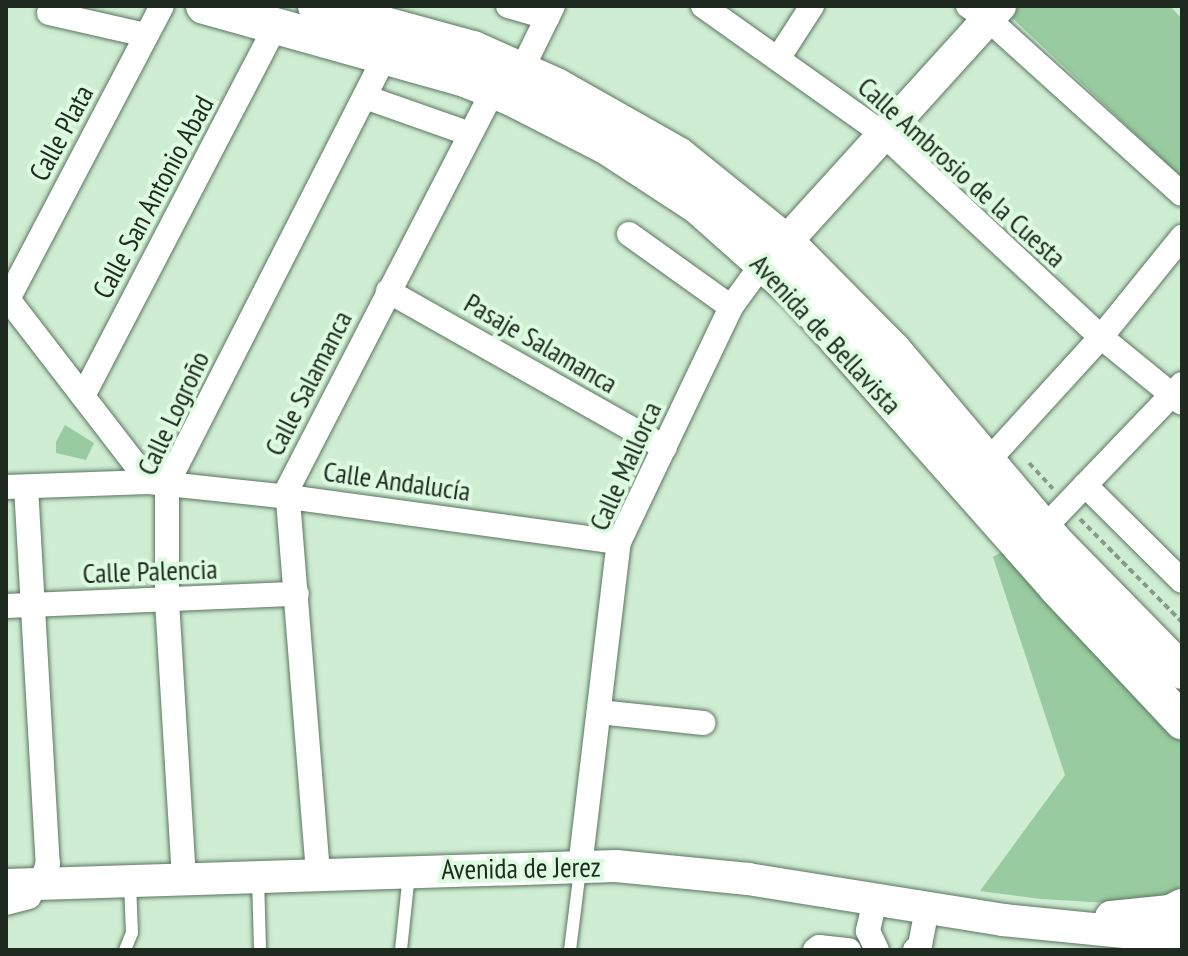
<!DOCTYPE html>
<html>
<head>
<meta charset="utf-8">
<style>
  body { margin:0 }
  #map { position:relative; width:1188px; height:956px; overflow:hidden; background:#cfedd3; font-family:"PT Sans Narrow",sans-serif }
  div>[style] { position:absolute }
  .green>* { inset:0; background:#98cb9f }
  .path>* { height:4px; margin-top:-2px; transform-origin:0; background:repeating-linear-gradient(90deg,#869c88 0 6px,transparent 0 10px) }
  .roads { filter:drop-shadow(0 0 2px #5b755f) drop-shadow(0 0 2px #5b755f) }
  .lane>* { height:12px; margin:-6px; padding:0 6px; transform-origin:6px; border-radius:6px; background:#fff }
  .street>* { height:24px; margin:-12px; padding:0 12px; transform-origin:12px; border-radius:12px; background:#fff }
  .secondary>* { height:32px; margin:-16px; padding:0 16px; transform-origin:16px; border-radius:16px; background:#fff }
  .primary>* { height:36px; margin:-18px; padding:0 18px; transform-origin:18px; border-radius:18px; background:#fff }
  span { translate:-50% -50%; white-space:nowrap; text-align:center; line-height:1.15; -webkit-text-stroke:8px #ddfbe0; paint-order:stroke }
  .street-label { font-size:28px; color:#1e291f }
  .frame { position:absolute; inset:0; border:8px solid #1e291f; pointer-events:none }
</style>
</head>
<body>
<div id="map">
  <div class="green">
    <div style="clip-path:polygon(1014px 6px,1170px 6px,1182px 19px,1182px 178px,1006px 12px)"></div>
    <div style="clip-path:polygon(65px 425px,94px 443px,86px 460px,56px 453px,56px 442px)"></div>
    <div style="clip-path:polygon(1005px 550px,1182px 739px,1182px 885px,1172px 894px,1142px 905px,1041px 899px,980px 891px,1065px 775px,993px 557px)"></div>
  </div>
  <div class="path">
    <div style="left:1029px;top:463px;width:35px;rotate:47deg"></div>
    <div style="left:1080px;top:519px;width:145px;rotate:45.3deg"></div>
  </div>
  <div class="roads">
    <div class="lane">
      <div style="left:258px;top:877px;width:73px;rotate:88.4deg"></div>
      <div style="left:125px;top:950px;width:18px;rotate:-68deg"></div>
      <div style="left:132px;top:933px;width:50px;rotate:-92.3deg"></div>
      <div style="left:401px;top:950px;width:76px;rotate:-84deg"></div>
      <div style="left:570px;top:950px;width:81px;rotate:-82.9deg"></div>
    </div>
    <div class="street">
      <div style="left:508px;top:6px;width:41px;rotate:15.8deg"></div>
      <div style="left:703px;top:6px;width:219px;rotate:35.4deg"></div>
      <div style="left:882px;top:133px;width:299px;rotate:43deg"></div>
      <div style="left:1101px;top:337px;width:104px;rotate:39.2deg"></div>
      <div style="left:968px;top:6px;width:24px;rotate:33deg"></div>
      <div style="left:988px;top:19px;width:261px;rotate:42.1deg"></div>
      <div style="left:49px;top:13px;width:99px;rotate:12.8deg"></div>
      <div style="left:779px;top:57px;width:61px;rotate:-57.1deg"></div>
      <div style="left:522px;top:69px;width:70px;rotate:-63.8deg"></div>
      <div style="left:365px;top:97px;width:111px;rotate:19.4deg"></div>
      <div style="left:629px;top:234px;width:125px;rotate:35.6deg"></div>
      <div style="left:388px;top:291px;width:318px;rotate:29.5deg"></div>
      <div style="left:8px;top:299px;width:231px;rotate:52.4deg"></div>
      <div style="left:6px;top:303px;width:335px;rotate:-62.3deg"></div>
      <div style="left:83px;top:396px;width:418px;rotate:-62.5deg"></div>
      <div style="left:987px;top:462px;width:169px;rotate:-47.6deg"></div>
      <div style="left:1101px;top:337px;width:129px;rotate:-51deg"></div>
      <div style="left:1085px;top:485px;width:136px;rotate:44.7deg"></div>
      <div style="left:6px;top:487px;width:143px;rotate:-2deg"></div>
      <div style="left:149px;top:482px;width:141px;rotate:6.1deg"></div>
      <div style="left:289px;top:497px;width:333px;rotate:7.8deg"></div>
      <div style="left:26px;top:487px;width:377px;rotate:86.7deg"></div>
      <div style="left:48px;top:863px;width:21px;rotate:109deg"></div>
      <div style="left:1044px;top:528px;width:199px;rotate:-46.2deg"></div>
      <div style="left:6px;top:606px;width:291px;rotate:-2.4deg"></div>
      <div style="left:599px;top:712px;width:105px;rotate:6deg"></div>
      <div style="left:580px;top:867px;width:327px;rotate:-83.2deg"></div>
      <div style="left:619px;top:542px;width:260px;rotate:-64.5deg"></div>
      <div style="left:731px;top:307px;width:54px;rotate:-54deg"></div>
      <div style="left:318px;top:873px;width:384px;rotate:-94.6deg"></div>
      <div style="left:287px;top:490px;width:449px;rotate:-62.7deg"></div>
      <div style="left:184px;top:879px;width:279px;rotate:-93.5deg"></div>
      <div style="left:167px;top:601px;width:117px;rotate:-90deg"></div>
      <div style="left:167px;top:484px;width:480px;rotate:-63deg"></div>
      <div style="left:875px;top:900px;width:32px;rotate:103deg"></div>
      <div style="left:868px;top:931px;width:21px;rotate:65deg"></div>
      <div style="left:6px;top:903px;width:24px;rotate:-15deg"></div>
      <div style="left:815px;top:950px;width:5px;rotate:-37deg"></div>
      <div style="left:819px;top:947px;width:30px;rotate:6deg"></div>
      <div style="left:915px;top:950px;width:7px;rotate:-45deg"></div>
      <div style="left:920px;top:945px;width:38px;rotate:-79deg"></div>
    </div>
    <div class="secondary">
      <div style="left:786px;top:242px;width:319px;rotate:-47.8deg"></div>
      <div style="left:6px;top:885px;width:610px;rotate:-1.78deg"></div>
      <div style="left:616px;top:866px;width:133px;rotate:5.6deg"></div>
      <div style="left:748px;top:879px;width:258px;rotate:9.1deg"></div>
      <div style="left:1003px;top:920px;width:180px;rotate:5.7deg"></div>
      <div style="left:1111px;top:917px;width:59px;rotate:-5.8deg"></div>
      <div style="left:1170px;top:911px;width:13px;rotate:-27deg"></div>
    </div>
    <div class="primary">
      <div style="left:204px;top:6px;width:271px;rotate:15.6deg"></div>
      <div style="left:465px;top:79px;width:51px;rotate:22deg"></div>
      <div style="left:512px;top:98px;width:106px;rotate:27.1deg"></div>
      <div style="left:606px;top:146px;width:110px;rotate:33.1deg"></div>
      <div style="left:698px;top:206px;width:134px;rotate:41.7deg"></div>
      <div style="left:798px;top:295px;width:391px;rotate:48.5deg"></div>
      <div style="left:1057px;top:588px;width:183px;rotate:46.8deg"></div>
      <div style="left:316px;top:6px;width:163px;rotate:15.3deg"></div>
      <div style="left:473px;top:49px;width:91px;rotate:24deg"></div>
      <div style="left:556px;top:86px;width:140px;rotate:29.5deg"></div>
      <div style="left:678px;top:155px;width:139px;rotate:38.9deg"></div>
      <div style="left:786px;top:242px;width:153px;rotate:45.3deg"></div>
      <div style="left:894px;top:351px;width:255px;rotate:49.8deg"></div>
      <div style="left:1059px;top:546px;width:175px;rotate:45.5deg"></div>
    </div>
  </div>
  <div class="street-label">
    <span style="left:61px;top:133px;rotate:-62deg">Calle Plata</span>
    <span style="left:962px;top:172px;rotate:42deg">Calle Ambrosio de la Cuesta</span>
    <span style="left:153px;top:197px;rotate:-62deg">Calle San Antonio Abad</span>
    <span style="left:826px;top:334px;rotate:47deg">Avenida de Bellavista</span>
    <span style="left:541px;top:343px;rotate:30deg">Pasaje Salamanca</span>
    <span style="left:308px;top:383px;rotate:-63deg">Calle Salamanca</span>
    <span style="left:173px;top:413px;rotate:-65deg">Calle Logroño</span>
    <span style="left:625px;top:466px;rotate:-66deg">Calle Mallorca</span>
    <span style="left:397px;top:481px;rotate:8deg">Calle Andalucía</span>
    <span style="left:150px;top:571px;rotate:-2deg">Calle Palencia</span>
    <span style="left:521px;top:868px;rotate:-1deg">Avenida de Jerez</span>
  </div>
  <div class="frame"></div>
</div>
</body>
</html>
